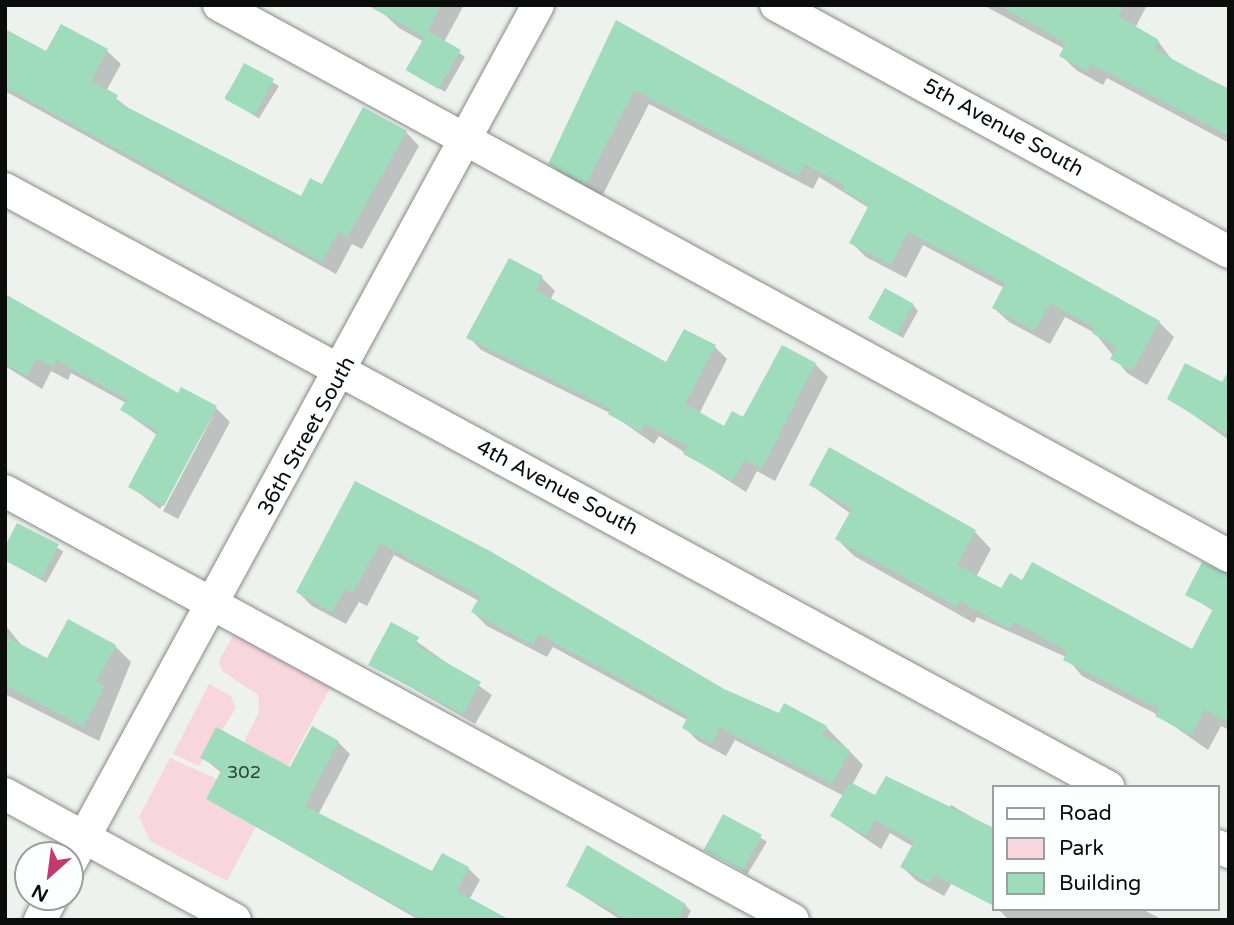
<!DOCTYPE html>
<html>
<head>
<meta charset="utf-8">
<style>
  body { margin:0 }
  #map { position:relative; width:1234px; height:925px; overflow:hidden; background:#edf2ef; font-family:"Varela Round",sans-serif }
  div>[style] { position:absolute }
  .green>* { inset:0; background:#f8d6de }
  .shadow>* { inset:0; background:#0003; transform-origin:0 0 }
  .building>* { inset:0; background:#9edcbc; transform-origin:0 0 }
  .roads { filter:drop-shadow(0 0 2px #878b88) drop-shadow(0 0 2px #878b88) }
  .minor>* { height:32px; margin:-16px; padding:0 16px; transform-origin:16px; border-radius:16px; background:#fff }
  span { translate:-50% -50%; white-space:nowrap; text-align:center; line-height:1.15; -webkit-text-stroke:5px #fbfffd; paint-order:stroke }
  .number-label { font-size:18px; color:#304038 }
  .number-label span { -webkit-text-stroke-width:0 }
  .street-label { font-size:21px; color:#0b0c0c }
  .frame { position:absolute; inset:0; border:7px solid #0b0c0c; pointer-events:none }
  .legend { position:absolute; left:992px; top:785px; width:228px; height:126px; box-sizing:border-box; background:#fbfffd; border:2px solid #9b9e9d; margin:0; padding:9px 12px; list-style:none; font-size:21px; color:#0b0c0c }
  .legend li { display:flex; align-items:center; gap:14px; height:35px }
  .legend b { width:35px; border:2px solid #9b9e9d }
  .north { position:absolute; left:14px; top:841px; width:70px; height:70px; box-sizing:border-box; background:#fbfffd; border:2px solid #9b9e9d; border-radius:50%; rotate:208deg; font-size:19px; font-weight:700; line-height:28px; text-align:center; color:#0b0c0c }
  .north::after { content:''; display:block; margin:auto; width:24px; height:32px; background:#c4396f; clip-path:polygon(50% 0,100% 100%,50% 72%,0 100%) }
</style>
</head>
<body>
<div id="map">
  <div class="green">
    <div style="clip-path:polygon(234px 634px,331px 686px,227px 881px,150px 841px,139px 817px,170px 758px,217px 779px,206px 799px,243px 819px,275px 759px,244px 742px,259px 712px,258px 695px,221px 670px,219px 661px)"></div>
    <div style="clip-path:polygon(209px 684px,231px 696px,236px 708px,199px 766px,173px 754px)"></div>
  </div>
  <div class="shadow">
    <div style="clip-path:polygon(387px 5px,464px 5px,444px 42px,465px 57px,445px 92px,408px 69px,424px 42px,399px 28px,383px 13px)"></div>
    <div style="clip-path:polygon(983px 5px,1147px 5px,1135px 28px,1158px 41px,1172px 60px,1229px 89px,1229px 143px,1107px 78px,1103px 85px,1076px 70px,1061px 55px,1065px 49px)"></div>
    <div style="clip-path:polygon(617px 22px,1159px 322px,1174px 337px,1147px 385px,1127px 373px,1095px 333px,1065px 317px,1050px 344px,1009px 322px,994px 308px,1004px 288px,923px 245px,906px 278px,866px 257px,851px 242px,869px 208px,819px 177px,813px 189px,649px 104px,601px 198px,565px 178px,550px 163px)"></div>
    <div style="clip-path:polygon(5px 31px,47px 53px,107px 51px,121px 64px,106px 91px,131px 110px,301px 198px,406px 132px,419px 146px,362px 249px,352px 244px,336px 274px,5px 91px)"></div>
    <div style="left:245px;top:65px;width:40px;height:38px;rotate:32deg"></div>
    <div style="clip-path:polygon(509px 260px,542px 278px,555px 291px,550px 300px,667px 364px,714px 346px,727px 359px,699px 414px,725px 429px,815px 364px,828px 377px,775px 481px,757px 471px,746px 492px,659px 436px,654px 444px,610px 413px,481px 350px,469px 337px)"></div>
    <div style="clip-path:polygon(5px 299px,179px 395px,216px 408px,230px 422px,178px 519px,163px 511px,216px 410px,160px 509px,130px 486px,157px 435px,122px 410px,126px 403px,71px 373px,68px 380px,51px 371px,42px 389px,5px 366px)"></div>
    <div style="clip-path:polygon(913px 305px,918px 311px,903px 338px,870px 318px)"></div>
    <div style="clip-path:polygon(1229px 387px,1229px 440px,1169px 398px)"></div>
    <div style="clip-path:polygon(356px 483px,723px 691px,779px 715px,785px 705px,826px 727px,863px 765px,852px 785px,875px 798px,947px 812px,951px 805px,994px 830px,994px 898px,956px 876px,944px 896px,917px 881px,902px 867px,914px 847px,890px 833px,881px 849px,832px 816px,844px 796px,735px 740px,726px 756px,698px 741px,684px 727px,687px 720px,553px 647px,547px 657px,487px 626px,473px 612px,479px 601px,394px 555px,367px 606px,359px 602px,346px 624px,312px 606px,298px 592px)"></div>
    <div style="clip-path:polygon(811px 485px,975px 532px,991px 549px,976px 577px,1002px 591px,1192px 651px,1229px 644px,1229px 730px,1221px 726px,1208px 750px,1158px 715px,1082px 676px,1066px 657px,977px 617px,974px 623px,854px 556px,837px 539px,851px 514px)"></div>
    <div style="left:18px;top:526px;width:52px;height:36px;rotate:29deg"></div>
    <div style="clip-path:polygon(1229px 575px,1229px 621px,1187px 594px)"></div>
    <div style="clip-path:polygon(392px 624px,492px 695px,475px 724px,370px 664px)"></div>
    <div style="clip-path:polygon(5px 625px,24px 648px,48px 661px,115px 646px,131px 662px,99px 741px,5px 694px)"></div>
    <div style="clip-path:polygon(338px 742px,350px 754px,318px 815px,433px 874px,443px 855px,468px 868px,480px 880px,469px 900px,509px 920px,419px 920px,208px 799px,222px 773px,202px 757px,291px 769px)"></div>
    <div style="left:724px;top:816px;width:50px;height:38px;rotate:31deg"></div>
    <div style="clip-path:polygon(568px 886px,685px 905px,691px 911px,686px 920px,621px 920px)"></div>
    <div style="clip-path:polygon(998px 909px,1142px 909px,1163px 920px,1009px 920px)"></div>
  </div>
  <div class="building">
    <div style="clip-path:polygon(367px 5px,441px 5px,424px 37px)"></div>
    <div style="clip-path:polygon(998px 5px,1124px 5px,1118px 16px,1159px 40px,1154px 49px,1229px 90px,1229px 136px,1091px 64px,1087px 71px,1059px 56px,1066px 43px)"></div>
    <div style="clip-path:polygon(616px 20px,1160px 321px,1132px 371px,1110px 359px,1117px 347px,1092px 333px,1095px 328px,1050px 303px,1035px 331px,992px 308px,1005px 283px,908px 232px,891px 265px,849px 243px,869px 205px,842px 190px,844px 185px,804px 164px,798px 176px,634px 90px,586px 184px,548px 164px)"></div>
    <div style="clip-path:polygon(61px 24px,108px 49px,91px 81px,118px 95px,115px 101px,301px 196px,310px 178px,322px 184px,363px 107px,407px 131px,347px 237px,338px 232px,322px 262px,5px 87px,5px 29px,46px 51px)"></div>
    <div style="left:428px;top:31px;width:38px;height:45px;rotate:30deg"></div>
    <div style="left:244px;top:63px;width:34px;height:41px;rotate:28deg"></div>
    <div style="clip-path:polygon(509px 258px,543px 276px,536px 290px,666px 362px,684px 329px,716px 345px,685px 404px,724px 426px,732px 411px,743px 417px,782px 345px,816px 363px,762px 469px,744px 460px,733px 481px,683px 454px,688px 446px,645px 424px,641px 432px,608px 414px,611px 409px,466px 338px)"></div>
    <div style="left:885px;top:288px;width:33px;height:35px;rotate:29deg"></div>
    <div style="clip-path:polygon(5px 294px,178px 393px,181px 387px,217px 406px,164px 506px,128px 487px,158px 431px,120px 410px,127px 399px,56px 360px,53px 367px,37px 358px,27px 376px,5px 364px)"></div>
    <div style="clip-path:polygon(1185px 363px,1222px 382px,1229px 370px,1229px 436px,1167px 399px)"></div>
    <div style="clip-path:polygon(829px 447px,976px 530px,957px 565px,1001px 588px,1010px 573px,1022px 580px,1032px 562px,1192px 649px,1213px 609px,1185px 595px,1202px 562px,1229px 574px,1229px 723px,1204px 710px,1191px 735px,1155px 716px,1159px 709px,1063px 660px,1067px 651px,1014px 622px,1010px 629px,960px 601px,957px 607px,835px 539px,852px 508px,809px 485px)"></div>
    <div style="clip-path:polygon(355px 481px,490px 551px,724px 689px,779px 713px,784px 703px,827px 726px,822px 735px,850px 750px,832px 784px,720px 728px,712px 744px,682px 728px,688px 716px,539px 634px,533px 645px,471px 612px,480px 596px,380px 543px,353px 593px,345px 589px,332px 612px,296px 592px)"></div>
    <div style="left:17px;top:523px;width:47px;height:39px;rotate:27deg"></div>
    <div style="clip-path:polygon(68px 619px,116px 645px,96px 682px,105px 686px,83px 727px,5px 685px,5px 636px,47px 658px)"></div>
    <div style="clip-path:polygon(391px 622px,419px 637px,415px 645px,481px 682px,463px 714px,368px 665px)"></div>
    <div style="clip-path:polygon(312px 726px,339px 741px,305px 806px,432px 871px,442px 853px,469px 867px,457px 891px,510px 920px,423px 920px,206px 799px,222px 769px,200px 758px,216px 727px,290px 767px)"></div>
    <div style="clip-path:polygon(886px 776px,994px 828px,994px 906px,934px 875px,929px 883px,900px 867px,914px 842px,875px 820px,866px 836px,830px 816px,850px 782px,875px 795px)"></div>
    <div style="left:723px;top:814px;width:44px;height:41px;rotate:28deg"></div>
    <div style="clip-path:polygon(587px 845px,686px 904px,678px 920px,629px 920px,566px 886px)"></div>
  </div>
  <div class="roads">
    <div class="minor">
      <div style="left:219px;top:5px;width:1151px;rotate:28.61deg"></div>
      <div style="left:776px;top:5px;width:516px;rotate:28.6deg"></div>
      <div style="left:5px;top:189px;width:1255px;rotate:28.46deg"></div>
      <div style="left:5px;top:491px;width:897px;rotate:28.56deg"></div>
      <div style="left:5px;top:794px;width:262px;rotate:28.7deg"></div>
      <div style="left:1218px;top:846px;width:13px;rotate:29deg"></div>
      <div style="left:70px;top:863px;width:977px;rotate:-61.39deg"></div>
      <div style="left:40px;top:920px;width:26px;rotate:-62deg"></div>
    </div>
  </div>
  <div class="number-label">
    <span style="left:244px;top:772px">302</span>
  </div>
  <div class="street-label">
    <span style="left:1003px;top:128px;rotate:29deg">5th Avenue South</span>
    <span style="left:307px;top:436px;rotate:-61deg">36th Street South</span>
    <span style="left:557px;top:488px;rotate:28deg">4th Avenue South</span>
  </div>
  <div class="frame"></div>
  <ul class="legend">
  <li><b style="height:9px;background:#fff"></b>Road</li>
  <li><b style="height:19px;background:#f8d6de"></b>Park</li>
  <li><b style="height:19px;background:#9edcbc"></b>Building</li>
  </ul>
  <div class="north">N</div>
</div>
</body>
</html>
